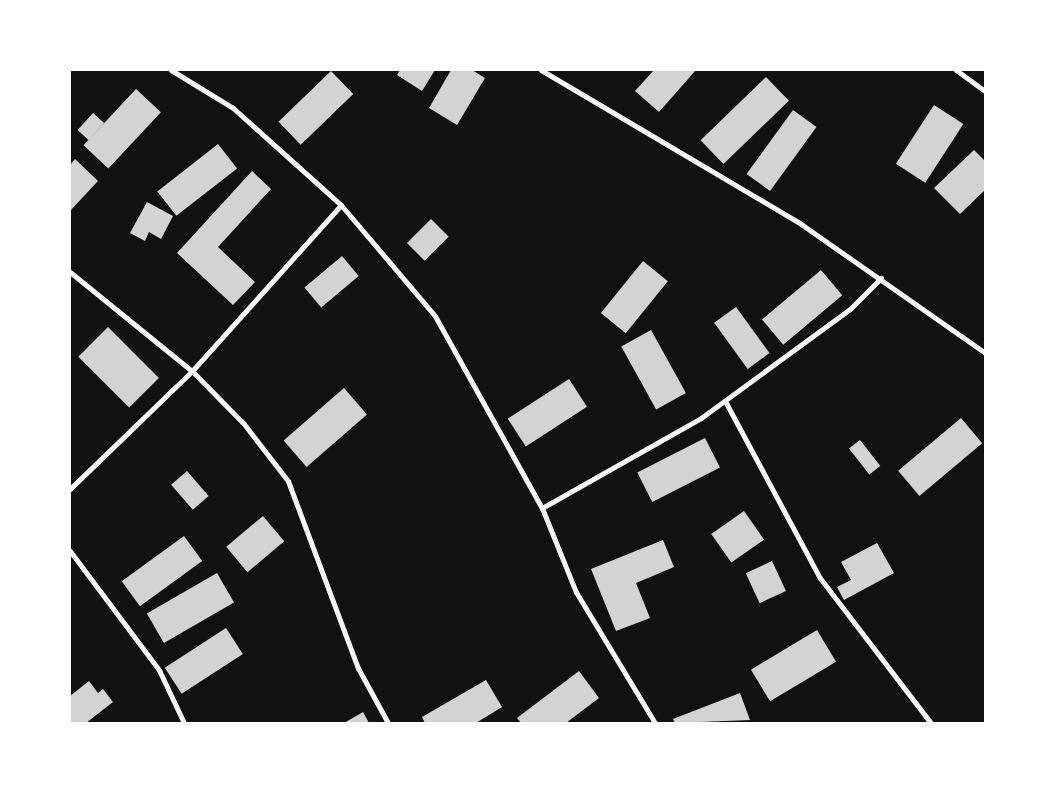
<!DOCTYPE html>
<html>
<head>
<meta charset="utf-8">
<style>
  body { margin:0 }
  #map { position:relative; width:1055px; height:793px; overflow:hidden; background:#111; font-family:"PT Sans Narrow",sans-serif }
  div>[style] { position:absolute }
  .building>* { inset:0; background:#d3d3d3; transform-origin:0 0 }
  .minor>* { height:5px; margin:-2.5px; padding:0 2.5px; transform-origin:2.5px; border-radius:2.5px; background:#f5f5f5 }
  span { translate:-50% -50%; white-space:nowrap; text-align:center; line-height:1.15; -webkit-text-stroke:4px #fff; paint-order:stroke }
  .frame { position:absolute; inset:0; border:71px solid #fff; pointer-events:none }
</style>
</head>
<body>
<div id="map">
  <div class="building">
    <div style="clip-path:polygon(400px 70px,435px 70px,422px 91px,397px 75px)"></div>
    <div style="clip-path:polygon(451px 70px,472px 70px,485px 78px,457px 125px,429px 108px)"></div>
    <div style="clip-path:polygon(654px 70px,696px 70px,659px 112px,635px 91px)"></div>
    <div style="left:331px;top:71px;width:32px;height:73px;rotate:46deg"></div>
    <div style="left:766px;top:77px;width:33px;height:91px;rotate:46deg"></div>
    <div style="left:136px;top:89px;width:34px;height:77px;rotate:43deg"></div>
    <div style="left:934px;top:105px;width:35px;height:70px;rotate:33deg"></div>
    <div style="left:793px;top:110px;width:29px;height:79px;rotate:36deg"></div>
    <div style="left:93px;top:113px;width:15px;height:23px;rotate:42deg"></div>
    <div style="left:218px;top:144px;width:31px;height:77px;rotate:52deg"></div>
    <div style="clip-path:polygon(974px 150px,985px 161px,985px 190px,960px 214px,934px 188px)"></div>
    <div style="clip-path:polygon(75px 159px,98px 181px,70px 211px,70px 165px)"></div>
    <div style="clip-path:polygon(252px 171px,271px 189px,218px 247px,255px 282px,233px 305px,177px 253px)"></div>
    <div style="clip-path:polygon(147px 202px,173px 216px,161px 239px,149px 232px,145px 241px,130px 233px)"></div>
    <div style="left:431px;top:219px;width:25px;height:34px;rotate:45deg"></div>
    <div style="left:342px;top:256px;width:26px;height:49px;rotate:50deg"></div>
    <div style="left:643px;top:261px;width:32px;height:67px;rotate:39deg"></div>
    <div style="left:821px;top:270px;width:33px;height:77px;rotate:50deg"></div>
    <div style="left:736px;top:307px;width:57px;height:27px;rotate:54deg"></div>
    <div style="left:108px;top:327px;width:72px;height:42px;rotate:45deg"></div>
    <div style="left:651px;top:330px;width:72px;height:34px;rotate:61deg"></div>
    <div style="left:569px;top:379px;width:33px;height:73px;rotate:57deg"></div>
    <div style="left:344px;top:388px;width:35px;height:80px;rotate:49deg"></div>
    <div style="left:961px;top:418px;width:33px;height:82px;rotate:50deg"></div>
    <div style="left:705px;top:438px;width:33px;height:76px;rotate:63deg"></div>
    <div style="left:860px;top:440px;width:33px;height:14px;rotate:52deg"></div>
    <div style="left:187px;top:471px;width:33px;height:21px;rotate:49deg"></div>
    <div style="left:744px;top:511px;width:35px;height:40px;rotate:55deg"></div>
    <div style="left:263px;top:516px;width:33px;height:48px;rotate:50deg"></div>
    <div style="left:184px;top:536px;width:31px;height:77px;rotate:54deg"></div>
    <div style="clip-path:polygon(663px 540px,674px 567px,636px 583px,650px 618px,616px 631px,591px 569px)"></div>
    <div style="clip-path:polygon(877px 543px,894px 573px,844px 600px,837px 587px,851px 580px,841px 562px)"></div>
    <div style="left:772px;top:561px;width:33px;height:29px;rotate:65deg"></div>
    <div style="left:217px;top:573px;width:34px;height:81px;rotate:60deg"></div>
    <div style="left:226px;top:628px;width:31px;height:73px;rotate:57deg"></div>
    <div style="left:817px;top:630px;width:37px;height:77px;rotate:59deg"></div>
    <div style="clip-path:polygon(579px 671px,599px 698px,566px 723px,521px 723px,517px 718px)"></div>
    <div style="clip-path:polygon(486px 680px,502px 707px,476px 723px,425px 723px,422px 717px)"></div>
    <div style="clip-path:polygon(89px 681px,98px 693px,103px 689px,113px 702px,86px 723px,70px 723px,70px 696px)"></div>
    <div style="clip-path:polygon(740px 693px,750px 720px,675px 723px,673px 719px)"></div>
    <div style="clip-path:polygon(363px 712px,369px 723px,344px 723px)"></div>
  </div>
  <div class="minor">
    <div style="left:171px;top:70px;width:73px;rotate:31.5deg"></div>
    <div style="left:233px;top:108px;width:145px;rotate:41.9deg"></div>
    <div style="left:341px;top:205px;width:145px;rotate:49.7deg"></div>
    <div style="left:435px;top:316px;width:220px;rotate:60.9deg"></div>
    <div style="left:542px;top:508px;width:183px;rotate:-29.5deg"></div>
    <div style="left:701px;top:418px;width:185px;rotate:-36.2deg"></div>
    <div style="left:850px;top:309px;width:44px;rotate:-45deg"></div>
    <div style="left:541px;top:70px;width:302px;rotate:30.6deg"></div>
    <div style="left:801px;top:224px;width:225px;rotate:35deg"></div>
    <div style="left:956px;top:70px;width:36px;rotate:36deg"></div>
    <div style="left:341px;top:205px;width:223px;rotate:131.9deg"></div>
    <div style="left:192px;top:371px;width:74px;rotate:45.5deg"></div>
    <div style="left:244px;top:424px;width:72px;rotate:52.3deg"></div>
    <div style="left:288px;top:481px;width:200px;rotate:69.5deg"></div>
    <div style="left:358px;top:668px;width:63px;rotate:61.4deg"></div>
    <div style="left:70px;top:272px;width:157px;rotate:39.1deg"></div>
    <div style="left:192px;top:371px;width:170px;rotate:136deg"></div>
    <div style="left:725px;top:401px;width:201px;rotate:61.8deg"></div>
    <div style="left:820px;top:578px;width:183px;rotate:52.6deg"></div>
    <div style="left:542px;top:508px;width:91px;rotate:68deg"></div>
    <div style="left:576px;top:592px;width:153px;rotate:58.9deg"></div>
    <div style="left:70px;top:551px;width:149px;rotate:53.2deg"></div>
    <div style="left:159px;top:670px;width:59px;rotate:64.7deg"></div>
  </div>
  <div class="frame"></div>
</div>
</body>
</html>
